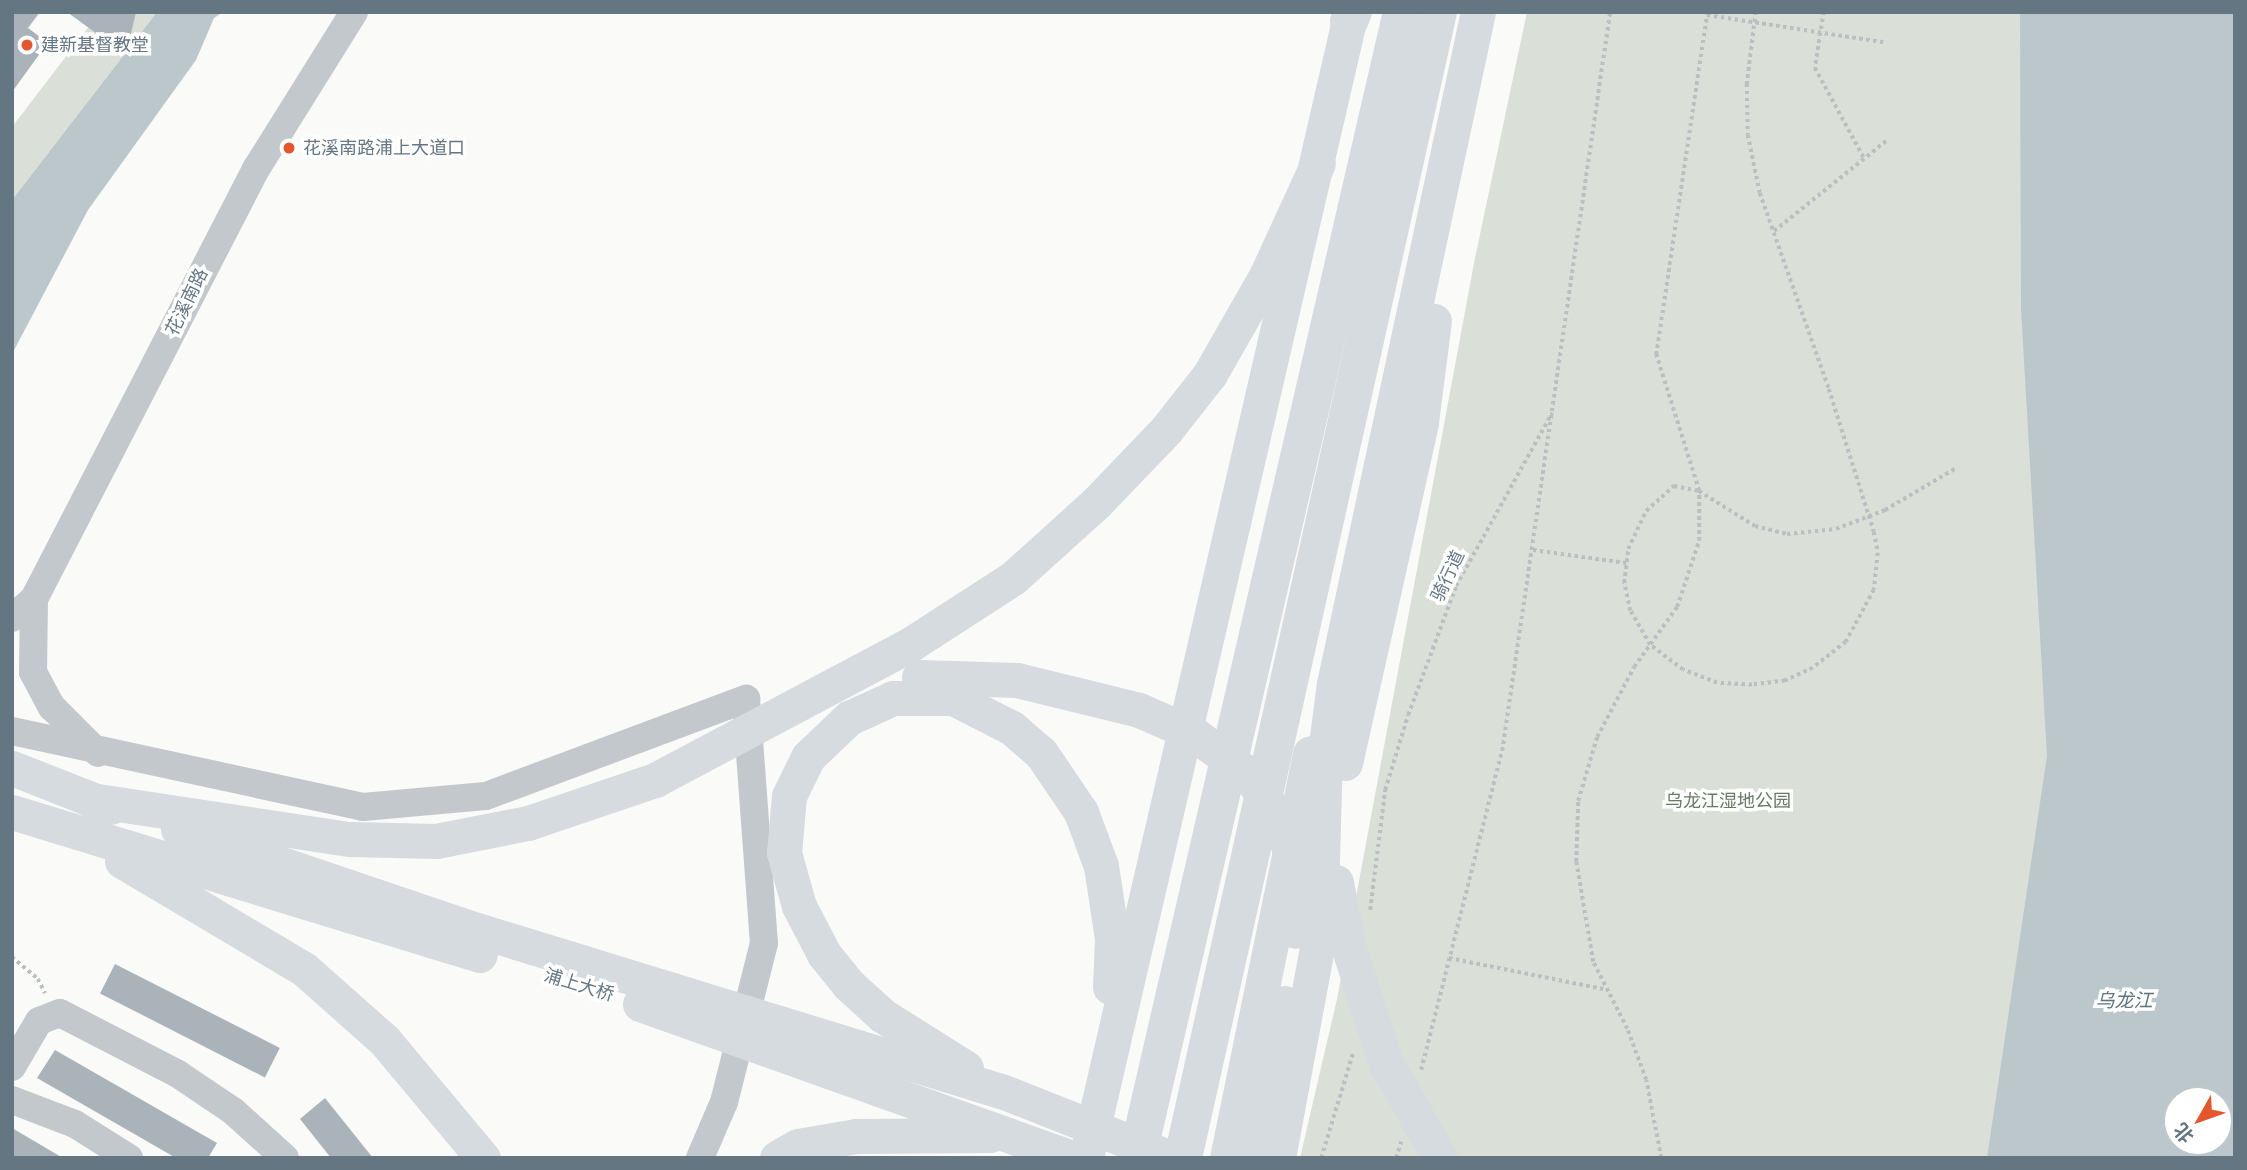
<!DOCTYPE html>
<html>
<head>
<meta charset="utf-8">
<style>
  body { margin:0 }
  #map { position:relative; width:2247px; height:1170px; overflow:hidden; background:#fafaf8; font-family:Raleway,"Noto Sans SC",sans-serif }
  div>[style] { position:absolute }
  .green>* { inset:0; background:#dadfd7 }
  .water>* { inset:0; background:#bbc7cb }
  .building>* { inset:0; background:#aab3b9; transform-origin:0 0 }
  .path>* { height:3.5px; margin-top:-1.75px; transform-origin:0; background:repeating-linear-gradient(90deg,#bbbfc2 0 3.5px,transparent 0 7px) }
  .minor>* { height:28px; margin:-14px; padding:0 14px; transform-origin:14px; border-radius:14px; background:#c3c8cc }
  .major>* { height:35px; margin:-17.5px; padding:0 17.5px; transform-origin:17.5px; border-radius:17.5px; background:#d6dbdf }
  .highway>* { height:38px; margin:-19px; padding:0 19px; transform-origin:19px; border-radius:19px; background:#d6dbdf }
  .dots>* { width:19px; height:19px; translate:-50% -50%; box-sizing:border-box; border:4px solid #fff; border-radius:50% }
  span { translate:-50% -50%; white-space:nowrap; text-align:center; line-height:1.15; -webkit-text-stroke:7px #fff; paint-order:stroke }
  .poi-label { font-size:18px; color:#657683 }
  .left { translate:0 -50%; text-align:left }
  .street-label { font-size:18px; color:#657683 }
  .park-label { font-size:18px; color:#687a64 }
  .water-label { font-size:19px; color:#60757c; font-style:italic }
  .frame { position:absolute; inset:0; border:14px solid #657683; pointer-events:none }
  .north { position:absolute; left:2163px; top:1086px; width:70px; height:70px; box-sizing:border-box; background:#fff; border:2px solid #c1c8cd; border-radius:50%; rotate:230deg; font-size:19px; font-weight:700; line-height:28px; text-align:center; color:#657683 }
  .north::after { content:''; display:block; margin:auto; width:24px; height:32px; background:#e4572e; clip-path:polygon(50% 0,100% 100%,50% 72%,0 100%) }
</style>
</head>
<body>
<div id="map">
  <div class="green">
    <div style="clip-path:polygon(100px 12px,157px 12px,12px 200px,12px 127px)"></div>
    <div style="clip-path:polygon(1527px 12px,2055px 12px,2082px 770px,2028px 1158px,1300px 1158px,1337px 999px,1475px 258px)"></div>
  </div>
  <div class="water">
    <div style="clip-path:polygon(157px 12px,223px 12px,214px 18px,196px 60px,88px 210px,12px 354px,12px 200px)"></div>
    <div style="clip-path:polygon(evenodd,2020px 12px,2235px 12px,2235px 1158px,1987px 1158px,2047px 756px,2021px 309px,2020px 12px,2177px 1100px,2219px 1100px,2219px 1142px,2177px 1142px,2177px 1100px)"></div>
  </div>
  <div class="building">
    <div style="clip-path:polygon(12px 12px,40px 12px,28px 28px,44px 40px,38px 50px,41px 52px,12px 92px)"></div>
    <div style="clip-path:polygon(67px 12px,136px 12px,126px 55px)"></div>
    <div style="left:115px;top:964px;width:185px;height:33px;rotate:27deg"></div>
    <div style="clip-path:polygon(55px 1050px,217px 1143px,208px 1158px,176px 1158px,37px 1078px)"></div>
    <div style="clip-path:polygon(325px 1098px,373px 1158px,331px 1158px,300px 1119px)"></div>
    <div style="clip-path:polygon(12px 1128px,63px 1158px,12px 1158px)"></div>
  </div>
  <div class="path">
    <div style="left:1756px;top:12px;width:73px;rotate:97.1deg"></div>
    <div style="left:1747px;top:84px;width:51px;rotate:88.9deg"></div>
    <div style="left:1748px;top:135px;width:59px;rotate:78.3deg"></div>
    <div style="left:1760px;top:193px;width:208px;rotate:70.6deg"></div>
    <div style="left:1829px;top:389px;width:150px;rotate:72.5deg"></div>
    <div style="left:1874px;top:532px;width:21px;rotate:79deg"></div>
    <div style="left:1878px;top:553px;width:37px;rotate:96deg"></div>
    <div style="left:1874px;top:590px;width:59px;rotate:118.3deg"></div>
    <div style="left:1846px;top:642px;width:42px;rotate:141.8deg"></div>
    <div style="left:1813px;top:668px;width:31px;rotate:155deg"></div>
    <div style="left:1785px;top:681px;width:33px;rotate:173deg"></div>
    <div style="left:1752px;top:685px;width:35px;rotate:-177deg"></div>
    <div style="left:1717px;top:683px;width:36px;rotate:-159deg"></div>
    <div style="left:1683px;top:670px;width:41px;rotate:-142.9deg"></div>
    <div style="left:1650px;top:645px;width:39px;rotate:-120deg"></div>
    <div style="left:1630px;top:611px;width:29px;rotate:-102deg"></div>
    <div style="left:1624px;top:583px;width:34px;rotate:-83deg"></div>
    <div style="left:1628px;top:549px;width:42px;rotate:-64.7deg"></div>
    <div style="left:1646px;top:511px;width:38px;rotate:-42deg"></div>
    <div style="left:1674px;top:486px;width:25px;rotate:11deg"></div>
    <div style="left:1699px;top:491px;width:66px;rotate:32deg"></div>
    <div style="left:1755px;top:526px;width:33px;rotate:14deg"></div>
    <div style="left:1787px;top:534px;width:49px;rotate:-5.8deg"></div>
    <div style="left:1836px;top:529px;width:53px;rotate:-21.2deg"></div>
    <div style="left:1885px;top:510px;width:82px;rotate:-30.6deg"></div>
    <div style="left:1824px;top:12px;width:57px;rotate:99.1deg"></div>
    <div style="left:1815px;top:68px;width:102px;rotate:61.4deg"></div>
    <div style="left:1707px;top:15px;width:182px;rotate:8.8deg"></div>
    <div style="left:1774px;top:231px;width:145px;rotate:-38.8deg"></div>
    <div style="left:1533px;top:550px;width:94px;rotate:8deg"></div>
    <div style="left:1370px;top:910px;width:121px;rotate:-82.9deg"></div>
    <div style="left:1385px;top:790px;width:78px;rotate:-73deg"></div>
    <div style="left:1408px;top:715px;width:138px;rotate:-69.6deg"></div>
    <div style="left:1456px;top:586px;width:198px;rotate:-61deg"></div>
    <div style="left:12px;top:957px;width:34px;rotate:40deg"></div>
    <div style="left:38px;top:979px;width:16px;rotate:63deg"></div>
    <div style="left:1449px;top:958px;width:161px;rotate:11.4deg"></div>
    <div style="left:12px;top:965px;width:23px;rotate:90deg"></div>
    <div style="left:1421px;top:1070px;width:329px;rotate:-75.8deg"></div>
    <div style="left:1502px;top:751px;width:747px;rotate:-81.69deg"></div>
    <div style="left:1321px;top:1158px;width:110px;rotate:-73.1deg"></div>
    <div style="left:1396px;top:1158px;width:17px;rotate:-73deg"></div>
    <div style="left:1661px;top:1158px;width:79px;rotate:-100.9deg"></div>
    <div style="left:1646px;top:1080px;width:54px;rotate:-110.4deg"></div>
    <div style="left:1627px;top:1029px;width:75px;rotate:-116.9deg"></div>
    <div style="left:1593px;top:962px;width:101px;rotate:-99.6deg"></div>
    <div style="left:1576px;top:862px;width:61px;rotate:-88.1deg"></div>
    <div style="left:1578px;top:801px;width:67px;rotate:-73.5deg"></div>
    <div style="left:1597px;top:737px;width:79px;rotate:-62.1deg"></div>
    <div style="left:1634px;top:667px;width:74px;rotate:-54.4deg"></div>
    <div style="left:1677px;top:607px;width:70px;rotate:-71.6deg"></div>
    <div style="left:1699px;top:541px;width:50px;rotate:-90deg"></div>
    <div style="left:1699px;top:491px;width:143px;rotate:-107.5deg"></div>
    <div style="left:1656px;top:355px;width:347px;rotate:-81.5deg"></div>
  </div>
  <div class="minor">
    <div style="left:34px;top:599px;width:73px;rotate:90.8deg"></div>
    <div style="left:33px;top:672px;width:40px;rotate:62deg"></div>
    <div style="left:52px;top:707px;width:65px;rotate:45deg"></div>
    <div style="left:12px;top:618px;width:29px;rotate:-41deg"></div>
    <div style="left:34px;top:599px;width:484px;rotate:-62.7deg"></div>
    <div style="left:256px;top:169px;width:185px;rotate:-58deg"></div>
    <div style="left:12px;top:731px;width:359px;rotate:12.2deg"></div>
    <div style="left:363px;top:807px;width:123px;rotate:-5.1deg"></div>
    <div style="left:486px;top:796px;width:278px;rotate:-20.5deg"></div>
    <div style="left:746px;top:699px;width:245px;rotate:85.8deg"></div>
    <div style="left:764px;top:943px;width:164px;rotate:104.1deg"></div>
    <div style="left:724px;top:1102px;width:61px;rotate:113.2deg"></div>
    <div style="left:12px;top:1067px;width:53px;rotate:-59.6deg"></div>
    <div style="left:39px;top:1021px;width:22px;rotate:-21deg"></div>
    <div style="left:60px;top:1013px;width:133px;rotate:27.3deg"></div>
    <div style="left:178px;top:1074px;width:66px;rotate:33.9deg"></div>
    <div style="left:233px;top:1111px;width:70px;rotate:42.1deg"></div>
    <div style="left:12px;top:1100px;width:67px;rotate:20.9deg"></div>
    <div style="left:75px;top:1124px;width:64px;rotate:32.2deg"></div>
  </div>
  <div class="major">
    <div style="left:919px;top:677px;width:98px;rotate:1.8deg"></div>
    <div style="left:1017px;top:680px;width:126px;rotate:13.8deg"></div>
    <div style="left:1139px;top:710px;width:60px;rotate:23.6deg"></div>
    <div style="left:1194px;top:734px;width:67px;rotate:36.5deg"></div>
    <div style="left:1248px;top:774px;width:61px;rotate:55deg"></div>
    <div style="left:1283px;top:824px;width:75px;rotate:76.9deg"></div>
    <div style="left:1300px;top:897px;width:34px;rotate:98deg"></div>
    <div style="left:1345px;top:763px;width:349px;rotate:-77.4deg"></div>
    <div style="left:1421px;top:422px;width:102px;rotate:-82.7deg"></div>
    <div style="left:12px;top:768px;width:106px;rotate:21.5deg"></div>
    <div style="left:91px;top:800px;width:262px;rotate:8.6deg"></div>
    <div style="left:350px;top:839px;width:86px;rotate:1.3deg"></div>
    <div style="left:436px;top:841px;width:94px;rotate:-11.1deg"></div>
    <div style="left:528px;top:823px;width:134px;rotate:-18.7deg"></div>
    <div style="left:655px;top:780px;width:293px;rotate:-28deg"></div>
    <div style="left:914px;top:642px;width:118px;rotate:-32.9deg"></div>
    <div style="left:1013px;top:578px;width:113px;rotate:-42.1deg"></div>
    <div style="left:1097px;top:502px;width:100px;rotate:-46.2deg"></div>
    <div style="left:1166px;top:430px;width:71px;rotate:-51.8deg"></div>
    <div style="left:1210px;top:374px;width:113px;rotate:-60.3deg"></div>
    <div style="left:1266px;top:276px;width:124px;rotate:-65.3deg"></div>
    <div style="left:12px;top:812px;width:489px;rotate:17deg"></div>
    <div style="left:178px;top:829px;width:316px;rotate:18.7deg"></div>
    <div style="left:477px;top:930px;width:551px;rotate:17.09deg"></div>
    <div style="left:1004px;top:1092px;width:180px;rotate:21.6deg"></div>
    <div style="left:122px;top:861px;width:212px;rotate:30.7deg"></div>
    <div style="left:304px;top:969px;width:108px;rotate:41.6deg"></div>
    <div style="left:385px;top:1041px;width:153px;rotate:50.1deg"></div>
    <div style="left:1336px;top:882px;width:65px;rotate:79.4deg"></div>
    <div style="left:1348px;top:946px;width:123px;rotate:72deg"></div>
    <div style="left:1386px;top:1063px;width:109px;rotate:60.4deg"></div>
    <div style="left:640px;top:1004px;width:459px;rotate:19.6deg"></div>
    <div style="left:966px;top:1068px;width:99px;rotate:-147.8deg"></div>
    <div style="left:882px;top:1015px;width:45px;rotate:-137.7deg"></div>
    <div style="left:849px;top:985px;width:40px;rotate:-129deg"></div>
    <div style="left:824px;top:954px;width:54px;rotate:-117.5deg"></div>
    <div style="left:799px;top:906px;width:55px;rotate:-105.8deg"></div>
    <div style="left:784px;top:853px;width:57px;rotate:-85deg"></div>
    <div style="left:789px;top:796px;width:43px;rotate:-64deg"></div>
    <div style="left:808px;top:757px;width:57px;rotate:-43.6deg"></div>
    <div style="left:849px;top:718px;width:48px;rotate:-24.4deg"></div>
    <div style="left:893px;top:698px;width:60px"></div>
    <div style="left:953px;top:698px;width:66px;rotate:27deg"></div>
    <div style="left:1012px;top:728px;width:38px;rotate:41deg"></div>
    <div style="left:1041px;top:753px;width:71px;rotate:55.9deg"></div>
    <div style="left:1081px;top:812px;width:58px;rotate:69.7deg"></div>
    <div style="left:1101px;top:866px;width:74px;rotate:81.4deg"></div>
    <div style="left:1112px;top:939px;width:48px;rotate:92.4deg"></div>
    <div style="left:777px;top:1158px;width:24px;rotate:-30deg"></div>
    <div style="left:798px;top:1146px;width:59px;rotate:-9.8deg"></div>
    <div style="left:856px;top:1136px;width:134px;rotate:-0.4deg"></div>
    <div style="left:1086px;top:1158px;width:1176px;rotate:-76.98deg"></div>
    <div style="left:1227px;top:1158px;width:413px;rotate:-78.4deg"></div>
    <div style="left:1254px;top:1158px;width:158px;rotate:-78.7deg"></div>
    <div style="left:1278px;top:1158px;width:230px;rotate:-79.5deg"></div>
    <div style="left:1320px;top:932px;width:180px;rotate:-88.4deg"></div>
    <div style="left:1325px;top:752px;width:69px;rotate:-82.5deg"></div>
    <div style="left:1334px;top:684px;width:687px;rotate:-77.91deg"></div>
  </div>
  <div class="highway">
    <div style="left:1349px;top:21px;width:10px;rotate:-66deg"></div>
    <div style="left:1137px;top:1158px;width:1176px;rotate:-76.98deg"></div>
    <div style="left:1183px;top:1158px;width:1174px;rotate:-77.46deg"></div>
  </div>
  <div class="dots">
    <div style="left:27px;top:45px;background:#e4572e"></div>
    <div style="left:289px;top:148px;background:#e4572e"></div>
  </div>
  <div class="poi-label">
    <span class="left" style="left:41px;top:45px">建新基督教堂</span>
    <span class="left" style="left:303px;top:148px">花溪南路浦上大道口</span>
  </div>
  <div class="street-label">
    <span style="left:187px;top:302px;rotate:-64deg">花溪南路</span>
    <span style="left:1448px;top:576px;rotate:-65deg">骑行道</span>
    <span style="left:579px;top:985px;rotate:17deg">浦上大桥</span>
  </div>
  <div class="park-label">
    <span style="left:1728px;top:801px">乌龙江湿地公园</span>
  </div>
  <div class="water-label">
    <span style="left:2124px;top:1001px">乌龙江</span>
  </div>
  <div class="frame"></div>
  <div class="north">北</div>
</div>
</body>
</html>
